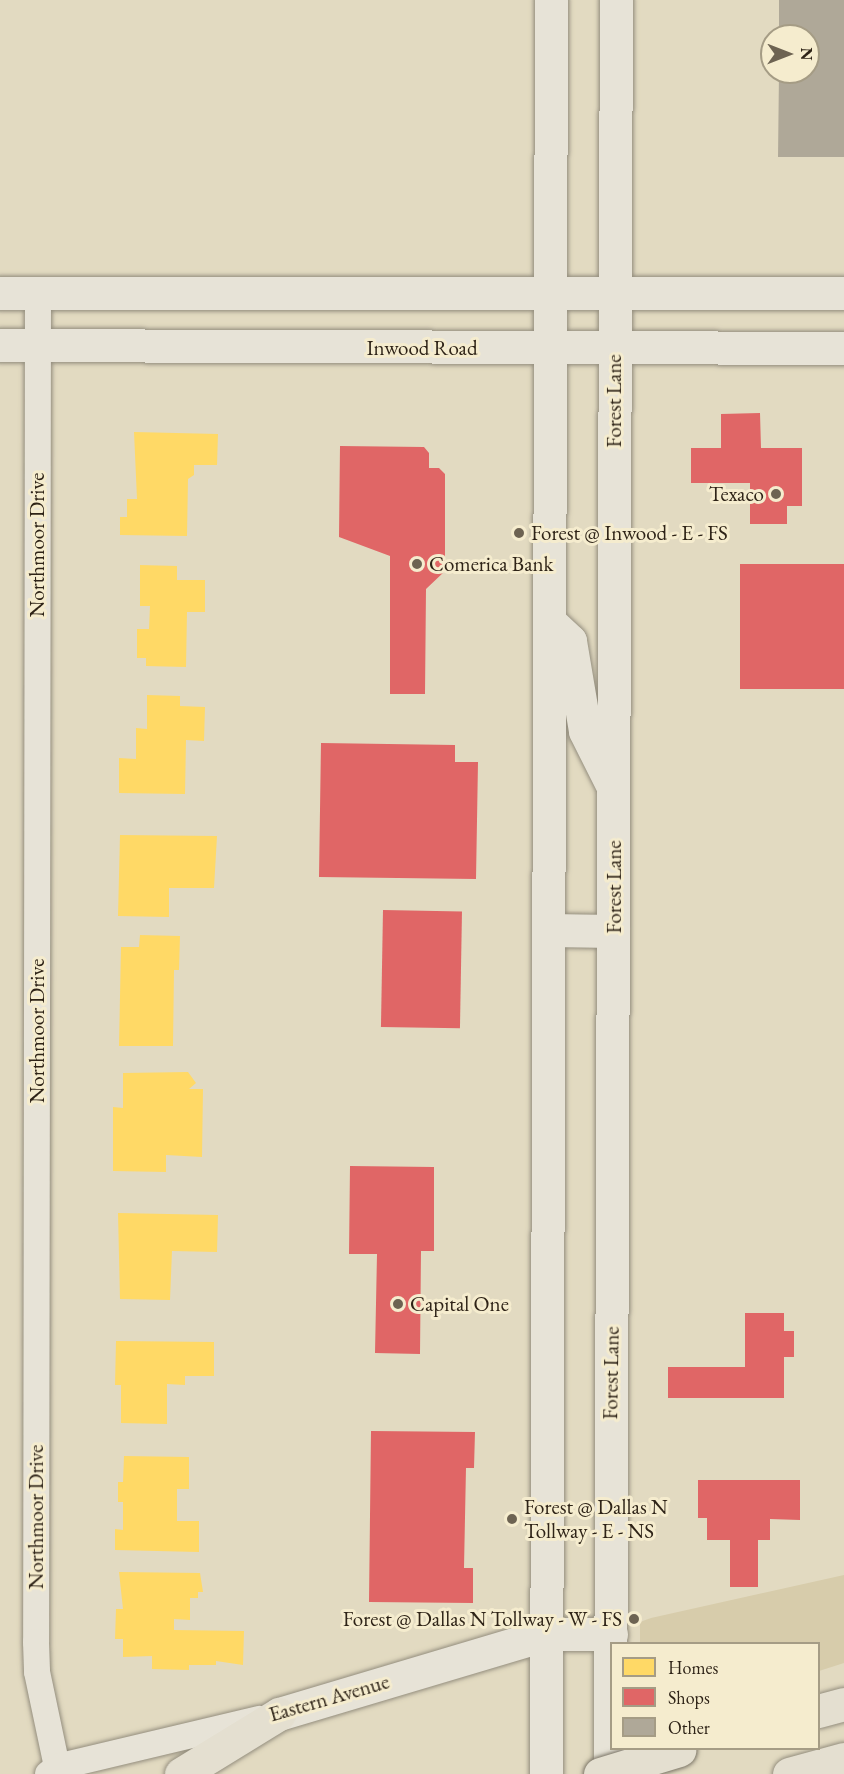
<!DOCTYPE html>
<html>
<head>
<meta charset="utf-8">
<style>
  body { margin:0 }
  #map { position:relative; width:844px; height:1774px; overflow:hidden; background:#e2dac1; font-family:"EB Garamond",serif }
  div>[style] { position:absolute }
  .green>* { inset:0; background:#d7ccab }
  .homes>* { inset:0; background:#ffd966 }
  .shops>* { inset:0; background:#e06666; transform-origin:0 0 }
  .building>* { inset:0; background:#afa898 }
  .roads { filter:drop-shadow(0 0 2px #948e7e) drop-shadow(0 0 2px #948e7e) }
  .street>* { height:26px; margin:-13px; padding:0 13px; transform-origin:13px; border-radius:13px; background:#e7e3d7 }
  .secondary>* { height:33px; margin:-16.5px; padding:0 16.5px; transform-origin:16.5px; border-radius:16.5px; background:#e7e3d7 }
  .highway>* { height:33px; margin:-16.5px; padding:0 16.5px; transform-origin:16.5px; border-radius:16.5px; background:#e4dfd0 }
  .bridges { filter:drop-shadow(0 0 2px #7b7567) drop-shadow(0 0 2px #7b7567) }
  .highway-bridge>* { height:33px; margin:-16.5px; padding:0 16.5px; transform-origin:16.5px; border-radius:16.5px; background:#e4dfd0 }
  .dots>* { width:16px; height:16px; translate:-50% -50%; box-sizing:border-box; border:3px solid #f5ecce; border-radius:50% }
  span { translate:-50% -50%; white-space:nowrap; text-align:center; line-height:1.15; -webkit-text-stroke:6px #f5ecce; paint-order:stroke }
  .street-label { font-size:21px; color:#2e2317 }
  .poi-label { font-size:21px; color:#2e2317 }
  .right { translate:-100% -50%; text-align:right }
  .left { translate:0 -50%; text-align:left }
  .legend { position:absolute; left:610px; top:1642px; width:210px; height:108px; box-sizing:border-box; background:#f5ecce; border:2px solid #a59c85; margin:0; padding:8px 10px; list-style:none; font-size:18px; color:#2e2317 }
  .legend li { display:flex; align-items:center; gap:12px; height:30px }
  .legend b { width:30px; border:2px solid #a59c85 }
  .north { position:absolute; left:760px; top:24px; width:60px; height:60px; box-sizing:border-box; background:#f5ecce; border:2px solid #a59c85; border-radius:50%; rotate:90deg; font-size:16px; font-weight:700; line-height:24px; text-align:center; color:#2e2317 }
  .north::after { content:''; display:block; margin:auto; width:21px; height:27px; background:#6d6352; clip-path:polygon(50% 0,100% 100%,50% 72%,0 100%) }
</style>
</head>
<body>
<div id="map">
  <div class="green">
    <div style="clip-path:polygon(844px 1575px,844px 1663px,819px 1671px,818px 1644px,640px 1643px,640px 1622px,651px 1618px)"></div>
  </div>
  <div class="homes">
    <div style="clip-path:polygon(134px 432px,218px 434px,217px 465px,194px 465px,194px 475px,188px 479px,187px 536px,120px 535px,120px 517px,127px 517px,127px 499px,137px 499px)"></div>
    <div style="clip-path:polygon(140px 565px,177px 566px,177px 580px,205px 580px,205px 612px,187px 612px,186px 667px,146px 666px,146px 658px,137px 658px,137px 629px,149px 629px,150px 606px,140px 606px)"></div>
    <div style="clip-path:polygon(147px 695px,180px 696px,180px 706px,205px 707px,204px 741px,186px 740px,185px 794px,119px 793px,119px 758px,136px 759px,136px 728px,147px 729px)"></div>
    <div style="clip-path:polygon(120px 835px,217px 836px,214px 888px,169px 888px,169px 917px,118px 916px)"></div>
    <div style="clip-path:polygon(140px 935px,180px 936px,179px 970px,174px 970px,173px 1046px,119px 1046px,121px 947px,139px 947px)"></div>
    <div style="clip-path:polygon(188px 1072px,196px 1083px,189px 1089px,203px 1089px,202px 1157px,166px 1155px,166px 1172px,113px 1171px,113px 1107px,123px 1108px,123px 1073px)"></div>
    <div style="clip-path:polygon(118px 1213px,218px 1215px,217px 1252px,172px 1251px,170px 1300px,120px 1299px)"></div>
    <div style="clip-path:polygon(116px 1341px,214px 1342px,214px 1376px,185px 1376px,185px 1385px,167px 1384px,167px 1424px,121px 1423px,121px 1385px,115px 1385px)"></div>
    <div style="clip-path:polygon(124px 1456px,189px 1457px,189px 1489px,177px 1489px,177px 1521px,199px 1521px,199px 1552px,115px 1550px,115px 1529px,123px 1530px,123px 1502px,118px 1502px,118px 1482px,123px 1482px)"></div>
    <div style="clip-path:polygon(119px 1572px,200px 1573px,203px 1592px,198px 1592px,198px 1598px,190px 1598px,190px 1620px,174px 1619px,174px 1630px,244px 1631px,243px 1665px,216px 1661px,216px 1665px,189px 1665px,189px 1670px,152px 1669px,152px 1656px,123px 1657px,123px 1639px,115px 1639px,116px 1609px,123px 1609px)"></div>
  </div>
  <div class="shops">
    <div style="clip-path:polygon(760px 413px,761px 448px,802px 448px,802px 506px,787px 506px,787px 524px,750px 524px,750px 483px,691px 483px,691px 448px,721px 448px,721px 414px)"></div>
    <div style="clip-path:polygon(340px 446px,424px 447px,429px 453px,429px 468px,439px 468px,445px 474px,445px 571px,426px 589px,425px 694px,390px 694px,390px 556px,339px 537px)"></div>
    <div style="left:740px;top:564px;width:104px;height:125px"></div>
    <div style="clip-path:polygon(321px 743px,455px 745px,455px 762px,478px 762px,476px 879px,319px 877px)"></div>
    <div style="left:383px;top:910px;width:79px;height:117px;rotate:1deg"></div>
    <div style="clip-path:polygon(350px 1166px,434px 1167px,434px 1251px,421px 1251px,420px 1354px,375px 1353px,377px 1254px,349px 1254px)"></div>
    <div style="clip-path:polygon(745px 1313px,784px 1313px,784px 1331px,794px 1331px,794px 1357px,784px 1357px,784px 1398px,668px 1398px,668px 1367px,745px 1367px)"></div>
    <div style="clip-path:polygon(371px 1431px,475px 1432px,474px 1468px,466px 1468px,464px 1568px,473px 1568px,473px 1603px,369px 1602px)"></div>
    <div style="clip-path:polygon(698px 1480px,800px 1480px,800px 1520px,770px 1519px,770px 1540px,758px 1540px,758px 1587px,730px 1587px,730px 1540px,707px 1540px,707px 1518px,698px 1518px)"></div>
  </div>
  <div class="building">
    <div style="clip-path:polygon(779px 0,844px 0,844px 157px,778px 157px,779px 72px,808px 72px,808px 36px,779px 36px)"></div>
  </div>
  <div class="roads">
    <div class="street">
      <div style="left:38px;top:293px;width:1349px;rotate:90.08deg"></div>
      <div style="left:36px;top:1642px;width:30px;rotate:88deg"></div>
      <div style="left:37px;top:1672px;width:97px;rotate:78.1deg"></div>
      <div style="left:48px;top:1774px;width:11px;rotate:-38deg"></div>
      <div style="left:57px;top:1767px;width:208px;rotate:-13.4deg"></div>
    </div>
    <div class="secondary">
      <div style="left:0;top:293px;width:844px"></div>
      <div style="left:0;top:345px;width:844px;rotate:0.2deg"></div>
      <div style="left:551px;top:623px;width:26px;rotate:43deg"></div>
      <div style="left:570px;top:641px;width:91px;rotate:80.5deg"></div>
      <div style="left:585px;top:731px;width:58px;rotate:63.4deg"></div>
      <div style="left:550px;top:930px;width:63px;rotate:0.9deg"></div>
      <div style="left:279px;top:1714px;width:280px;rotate:-16.6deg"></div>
      <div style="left:547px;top:1634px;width:64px"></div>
      <div style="left:546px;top:1774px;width:1774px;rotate:-89.84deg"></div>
      <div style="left:610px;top:1774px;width:1774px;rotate:-89.81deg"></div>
    </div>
    <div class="highway">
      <div style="left:818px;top:1711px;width:27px;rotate:-15deg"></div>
      <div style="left:181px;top:1774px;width:115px;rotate:-31.5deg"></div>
      <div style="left:789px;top:1774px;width:57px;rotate:-15.3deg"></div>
    </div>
  </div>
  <div class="bridges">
    <div class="highway-bridge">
      <div style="left:600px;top:1774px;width:83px;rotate:-16.9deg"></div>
    </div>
  </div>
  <div class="dots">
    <div style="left:776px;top:494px;background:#6d6352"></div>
    <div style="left:519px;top:533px;background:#6d6352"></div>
    <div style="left:417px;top:564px;background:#6d6352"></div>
    <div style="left:398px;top:1304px;background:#6d6352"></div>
    <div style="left:512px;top:1519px;background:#6d6352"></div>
    <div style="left:634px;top:1619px;background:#6d6352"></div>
  </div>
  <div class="street-label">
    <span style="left:422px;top:348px">Inwood Road</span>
    <span style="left:614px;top:401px;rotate:-90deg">Forest Lane</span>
    <span style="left:37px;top:545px;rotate:-90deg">Northmoor Drive</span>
    <span style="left:614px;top:887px;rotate:-90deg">Forest Lane</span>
    <span style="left:37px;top:1031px;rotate:-90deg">Northmoor Drive</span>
    <span style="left:611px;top:1373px;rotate:-89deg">Forest Lane</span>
    <span style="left:36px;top:1517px;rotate:-90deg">Northmoor Drive</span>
    <span style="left:329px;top:1698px;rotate:-16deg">Eastern Avenue</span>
  </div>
  <div class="poi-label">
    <span class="right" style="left:764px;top:494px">Texaco</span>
    <span class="left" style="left:531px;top:533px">Forest @ Inwood - E - FS</span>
    <span class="left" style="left:429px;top:564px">Comerica Bank</span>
    <span class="left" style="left:410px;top:1304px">Capital One</span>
    <span class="left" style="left:524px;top:1519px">Forest @ Dallas N<br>Tollway - E - NS</span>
    <span class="right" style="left:622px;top:1619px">Forest @ Dallas N Tollway - W - FS</span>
  </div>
  <ul class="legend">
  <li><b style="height:16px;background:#ffd966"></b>Homes</li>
  <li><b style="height:16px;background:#e06666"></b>Shops</li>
  <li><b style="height:16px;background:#afa898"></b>Other</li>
  </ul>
  <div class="north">N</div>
</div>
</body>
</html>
